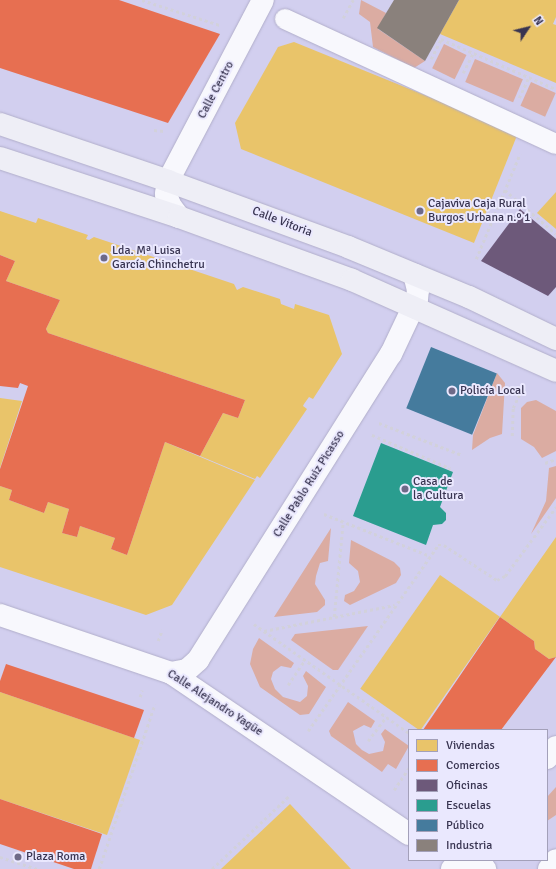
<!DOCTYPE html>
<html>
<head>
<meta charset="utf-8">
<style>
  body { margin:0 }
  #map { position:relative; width:556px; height:869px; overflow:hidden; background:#d2cfef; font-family:Signika,sans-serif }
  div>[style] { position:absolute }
  .green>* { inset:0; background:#dbaca2; transform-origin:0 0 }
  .homes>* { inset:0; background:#e9c46a; transform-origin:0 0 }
  .shops>* { inset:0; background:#e76f51 }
  .offices>* { inset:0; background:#6d597a }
  .schools>* { inset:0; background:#2a9d8f }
  .public>* { inset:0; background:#457b9d; transform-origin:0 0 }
  .industry>* { inset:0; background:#8a817c }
  .path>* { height:2.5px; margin-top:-1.25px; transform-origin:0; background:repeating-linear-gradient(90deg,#d2d1db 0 3px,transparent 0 6px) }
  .roads { filter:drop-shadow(0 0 1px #b1aeca) drop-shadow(0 0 1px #b1aeca) }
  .pedestrian>* { height:20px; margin:-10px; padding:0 10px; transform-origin:10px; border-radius:10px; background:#f8f8fd }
  .minor>* { height:22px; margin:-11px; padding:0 11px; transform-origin:11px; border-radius:11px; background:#f8f8fd }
  .tertiary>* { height:22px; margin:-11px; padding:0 11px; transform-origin:11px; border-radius:11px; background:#f8f8fd }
  .trunk>* { height:22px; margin:-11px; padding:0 11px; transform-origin:11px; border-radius:11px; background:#eeeef6 }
  .dots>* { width:11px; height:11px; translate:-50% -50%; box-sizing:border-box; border:2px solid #eae8fe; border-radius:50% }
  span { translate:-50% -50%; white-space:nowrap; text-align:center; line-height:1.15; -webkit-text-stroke:4px #eae8fe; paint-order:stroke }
  .street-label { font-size:12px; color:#383451 }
  .poi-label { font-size:12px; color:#383451 }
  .left { translate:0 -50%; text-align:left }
  .legend { position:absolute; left:408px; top:729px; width:140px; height:132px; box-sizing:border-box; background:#eae8fe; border:1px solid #a3a0b9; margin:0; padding:5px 7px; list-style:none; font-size:12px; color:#383451 }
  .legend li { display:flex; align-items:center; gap:8px; height:20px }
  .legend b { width:20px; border:1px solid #a3a0b9 }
  .north { position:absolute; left:508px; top:8px; width:40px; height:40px; -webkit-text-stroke:3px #eae8fe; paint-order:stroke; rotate:55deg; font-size:11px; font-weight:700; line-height:16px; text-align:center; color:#383451 }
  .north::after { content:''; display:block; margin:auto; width:14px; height:18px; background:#383451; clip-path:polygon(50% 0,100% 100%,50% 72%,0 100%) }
</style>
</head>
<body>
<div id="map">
  <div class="green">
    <div style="clip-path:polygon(361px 0,386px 13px,378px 29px,425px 61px,414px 68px,373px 47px,370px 22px,359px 14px)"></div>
    <div style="left:444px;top:44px;width:25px;height:27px;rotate:26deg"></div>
    <div style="left:475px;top:59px;width:52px;height:25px;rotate:23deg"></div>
    <div style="left:531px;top:82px;width:27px;height:26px;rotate:24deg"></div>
    <div style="clip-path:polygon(497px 373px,505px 383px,502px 434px,490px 438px,472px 450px,473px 435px)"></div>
    <div style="clip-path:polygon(536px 400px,556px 411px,556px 451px,542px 458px,534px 447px,521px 439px,521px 408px,527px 402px)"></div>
    <div style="clip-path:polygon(556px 466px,556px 498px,531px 534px,546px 501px,549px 468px)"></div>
    <div style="clip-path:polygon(331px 528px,328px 561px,320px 563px,316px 576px,315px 584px,325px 600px,325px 605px,317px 612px,274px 617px)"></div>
    <div style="clip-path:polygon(351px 540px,394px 562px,400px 568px,401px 575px,396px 583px,350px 605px,344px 601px,345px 595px,354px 591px,360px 582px,358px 571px,349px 563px)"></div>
    <div style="clip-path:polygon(368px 626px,338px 670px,333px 670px,291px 640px,295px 634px)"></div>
    <div style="clip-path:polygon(259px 638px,294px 663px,291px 668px,281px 666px,273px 672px,271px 679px,275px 689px,283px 697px,300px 702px,307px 696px,308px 686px,303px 676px,306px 671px,326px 687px,309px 714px,300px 715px,260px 687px,250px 664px,253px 649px)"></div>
    <div style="clip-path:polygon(348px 702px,375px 721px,371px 728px,364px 725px,353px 731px,356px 744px,362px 750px,369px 754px,383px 751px,385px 742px,381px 734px,385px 729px,409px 746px,396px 769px,388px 764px,382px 772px,331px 736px,329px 731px)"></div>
    <div style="clip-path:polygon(556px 787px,556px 815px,547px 821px,547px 797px)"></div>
  </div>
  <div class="homes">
    <div style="clip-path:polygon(459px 0,556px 0,556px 17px,553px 24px,556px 25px,556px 83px,440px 34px)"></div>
    <div style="clip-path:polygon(294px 42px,518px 133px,474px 243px,241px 149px,235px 123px,278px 47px)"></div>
    <div style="clip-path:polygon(556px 192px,556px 229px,537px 213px)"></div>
    <div style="clip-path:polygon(0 211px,36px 223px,38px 218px,88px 235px,86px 239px,89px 240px,94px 237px,234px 284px,237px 290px,243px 287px,280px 299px,281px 304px,294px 309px,295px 304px,329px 315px,342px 354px,313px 399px,309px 397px,304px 404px,303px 406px,307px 409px,260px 478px,257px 476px,255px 479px,200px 456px,223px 413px,238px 418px,245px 400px,48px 333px,46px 329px,60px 300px,6px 281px,15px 261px,0 255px)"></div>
    <div style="clip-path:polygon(0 398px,22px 401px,0 468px)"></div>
    <div style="clip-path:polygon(165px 442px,255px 480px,172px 605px,146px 615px,0 567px,0 486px,12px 490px,9px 500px,44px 513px,48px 502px,69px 509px,62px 533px,77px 537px,80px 526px,115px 538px,111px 549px,127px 555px)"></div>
    <div style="clip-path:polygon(556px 537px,556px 657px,549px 659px,535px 649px,534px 641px,500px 617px)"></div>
    <div style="left:440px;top:575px;width:73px;height:139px;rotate:35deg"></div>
    <div style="clip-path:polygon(0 692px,140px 740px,107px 835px,0 799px)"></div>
    <div style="clip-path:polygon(290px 804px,351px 869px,221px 869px)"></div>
  </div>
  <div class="shops">
    <div style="clip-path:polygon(0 0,119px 0,220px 34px,168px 123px,0 68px)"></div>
    <div style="clip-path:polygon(0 255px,15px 261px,6px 281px,60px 300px,46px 329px,48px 333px,245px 400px,238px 418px,223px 413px,200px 456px,165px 442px,127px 555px,111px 549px,115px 538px,80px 526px,77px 537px,62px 533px,69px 509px,48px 502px,44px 513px,9px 500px,12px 490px,0 486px,0 469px,28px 386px,20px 383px,18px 388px,0 386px)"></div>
    <div style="clip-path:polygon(500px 617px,534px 641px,535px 649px,549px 659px,556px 657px,501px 730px,423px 730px)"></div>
    <div style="clip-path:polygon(6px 664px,144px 710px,134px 738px,0 692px,0 681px)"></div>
    <div style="clip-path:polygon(0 799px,102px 834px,91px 869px,74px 869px,0 844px)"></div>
  </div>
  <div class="offices">
    <div style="clip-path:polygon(520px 209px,556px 239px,556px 287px,548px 296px,481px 261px)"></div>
  </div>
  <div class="schools">
    <div style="clip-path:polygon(381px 443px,453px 472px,440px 507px,446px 513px,446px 520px,442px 524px,433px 525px,426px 545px,353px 516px)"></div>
  </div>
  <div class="public">
    <div style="left:431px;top:347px;width:71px;height:66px;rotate:22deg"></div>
  </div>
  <div class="industry">
    <div style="clip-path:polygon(394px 0,459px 0,425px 61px,377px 28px)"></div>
  </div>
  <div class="path">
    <div style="left:142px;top:0;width:82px;rotate:17.8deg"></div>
    <div style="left:343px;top:18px;width:21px;rotate:-61deg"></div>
    <div style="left:431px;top:59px;width:22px;rotate:-63deg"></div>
    <div style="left:441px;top:39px;width:125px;rotate:23.5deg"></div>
    <div style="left:463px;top:73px;width:22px;rotate:-63deg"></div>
    <div style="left:519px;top:98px;width:23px;rotate:-65deg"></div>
    <div style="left:154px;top:130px;width:10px;rotate:6deg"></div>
    <div style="left:505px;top:190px;width:67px;rotate:40.8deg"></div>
    <div style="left:476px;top:259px;width:114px;rotate:-67.3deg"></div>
    <div style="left:379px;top:423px;width:89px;rotate:21.1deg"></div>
    <div style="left:372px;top:435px;width:85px;rotate:22.9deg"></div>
    <div style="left:450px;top:468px;width:2px;rotate:117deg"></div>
    <div style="left:512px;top:436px;width:28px;rotate:-88deg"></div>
    <div style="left:513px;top:408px;width:26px;rotate:-65deg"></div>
    <div style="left:545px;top:463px;width:12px;rotate:-20deg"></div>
    <div style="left:324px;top:514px;width:114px;rotate:21.6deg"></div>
    <div style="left:334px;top:617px;width:96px;rotate:-84.6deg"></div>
    <div style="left:254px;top:624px;width:189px;rotate:35.1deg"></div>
    <div style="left:264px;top:631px;width:133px;rotate:-11.3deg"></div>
    <div style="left:158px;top:641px;width:12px;rotate:-70deg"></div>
    <div style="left:288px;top:685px;width:30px;rotate:-56deg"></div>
    <div style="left:140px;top:697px;width:7px;rotate:-74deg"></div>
    <div style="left:308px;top:731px;width:227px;rotate:-55deg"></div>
    <div style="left:438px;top:545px;width:6px"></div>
    <div style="left:444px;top:545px;width:64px;rotate:33.4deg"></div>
    <div style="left:497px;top:580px;width:9px;rotate:-27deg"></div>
    <div style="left:505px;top:576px;width:86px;rotate:-53.5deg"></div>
    <div style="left:368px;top:741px;width:30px;rotate:-53deg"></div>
    <div style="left:394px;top:790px;width:27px;rotate:-56deg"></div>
    <div style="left:0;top:857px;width:39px;rotate:18deg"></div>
    <div style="left:99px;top:869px;width:174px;rotate:-71.3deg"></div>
    <div style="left:212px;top:869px;width:108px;rotate:-43.5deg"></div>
  </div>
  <div class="roads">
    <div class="pedestrian">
      <div style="left:285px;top:19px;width:298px;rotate:24.8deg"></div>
    </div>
    <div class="minor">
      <div style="left:179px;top:217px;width:15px;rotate:-127deg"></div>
      <div style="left:170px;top:205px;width:12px;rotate:-110deg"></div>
      <div style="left:166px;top:194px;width:13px;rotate:-81deg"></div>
      <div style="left:168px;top:181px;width:204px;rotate:-62.3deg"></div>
      <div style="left:0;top:615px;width:181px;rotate:18.7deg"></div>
      <div style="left:171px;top:673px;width:287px;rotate:34.1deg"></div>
      <div style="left:171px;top:673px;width:16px;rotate:-11deg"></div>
      <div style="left:187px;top:670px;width:15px;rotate:-42deg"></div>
      <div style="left:198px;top:660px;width:362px;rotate:-57.8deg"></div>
      <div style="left:391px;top:354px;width:61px;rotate:-64.7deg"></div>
      <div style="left:417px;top:299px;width:9px;rotate:-84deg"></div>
      <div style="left:418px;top:290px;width:16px;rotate:-104deg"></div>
      <div style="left:463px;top:860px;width:24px;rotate:22deg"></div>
    </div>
    <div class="tertiary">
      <div style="left:547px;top:758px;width:14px;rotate:-51deg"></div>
      <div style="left:452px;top:869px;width:13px;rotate:-45deg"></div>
      <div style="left:549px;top:869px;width:11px;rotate:-52deg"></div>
    </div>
    <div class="trunk">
      <div style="left:0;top:124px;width:177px;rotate:18.7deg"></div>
      <div style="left:168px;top:181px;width:192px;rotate:20.1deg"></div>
      <div style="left:348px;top:247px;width:131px;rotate:22.5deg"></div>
      <div style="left:469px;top:297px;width:97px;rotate:25.8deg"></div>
      <div style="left:0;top:158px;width:188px;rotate:18.2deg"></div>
      <div style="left:179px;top:217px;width:184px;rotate:20deg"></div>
      <div style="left:352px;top:280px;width:223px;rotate:24deg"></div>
    </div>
  </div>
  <div class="dots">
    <div style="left:420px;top:211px;background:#6e6a88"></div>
    <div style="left:104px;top:258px;background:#6e6a88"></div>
    <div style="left:452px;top:391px;background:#6e6a88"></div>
    <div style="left:405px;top:489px;background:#6e6a88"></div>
    <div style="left:18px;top:857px;background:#6e6a88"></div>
  </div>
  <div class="street-label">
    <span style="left:216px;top:90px;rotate:-62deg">Calle Centro</span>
    <span style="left:282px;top:222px;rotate:21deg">Calle Vitoria</span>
    <span style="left:309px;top:484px;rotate:-58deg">Calle Pablo Ruiz Picasso</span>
    <span style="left:215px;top:703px;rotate:33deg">Calle Alejandro Yagüe</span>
  </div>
  <div class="poi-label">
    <span class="left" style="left:428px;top:211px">Cajaviva Caja Rural<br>Burgos Urbana n.º 1</span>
    <span class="left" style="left:112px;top:258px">Lda. Mª Luisa<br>García Chinchetru</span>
    <span class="left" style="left:460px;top:391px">Policía Local</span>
    <span class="left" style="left:413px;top:489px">Casa de<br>la Cultura</span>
    <span class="left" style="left:26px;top:857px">Plaza Roma</span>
  </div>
  <ul class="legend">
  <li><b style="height:11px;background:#e9c46a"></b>Viviendas</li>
  <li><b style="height:11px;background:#e76f51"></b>Comercios</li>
  <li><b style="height:11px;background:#6d597a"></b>Oficinas</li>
  <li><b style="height:11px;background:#2a9d8f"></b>Escuelas</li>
  <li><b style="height:11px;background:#457b9d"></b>Público</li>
  <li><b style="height:11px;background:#8a817c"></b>Industria</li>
  </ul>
  <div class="north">N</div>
</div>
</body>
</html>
